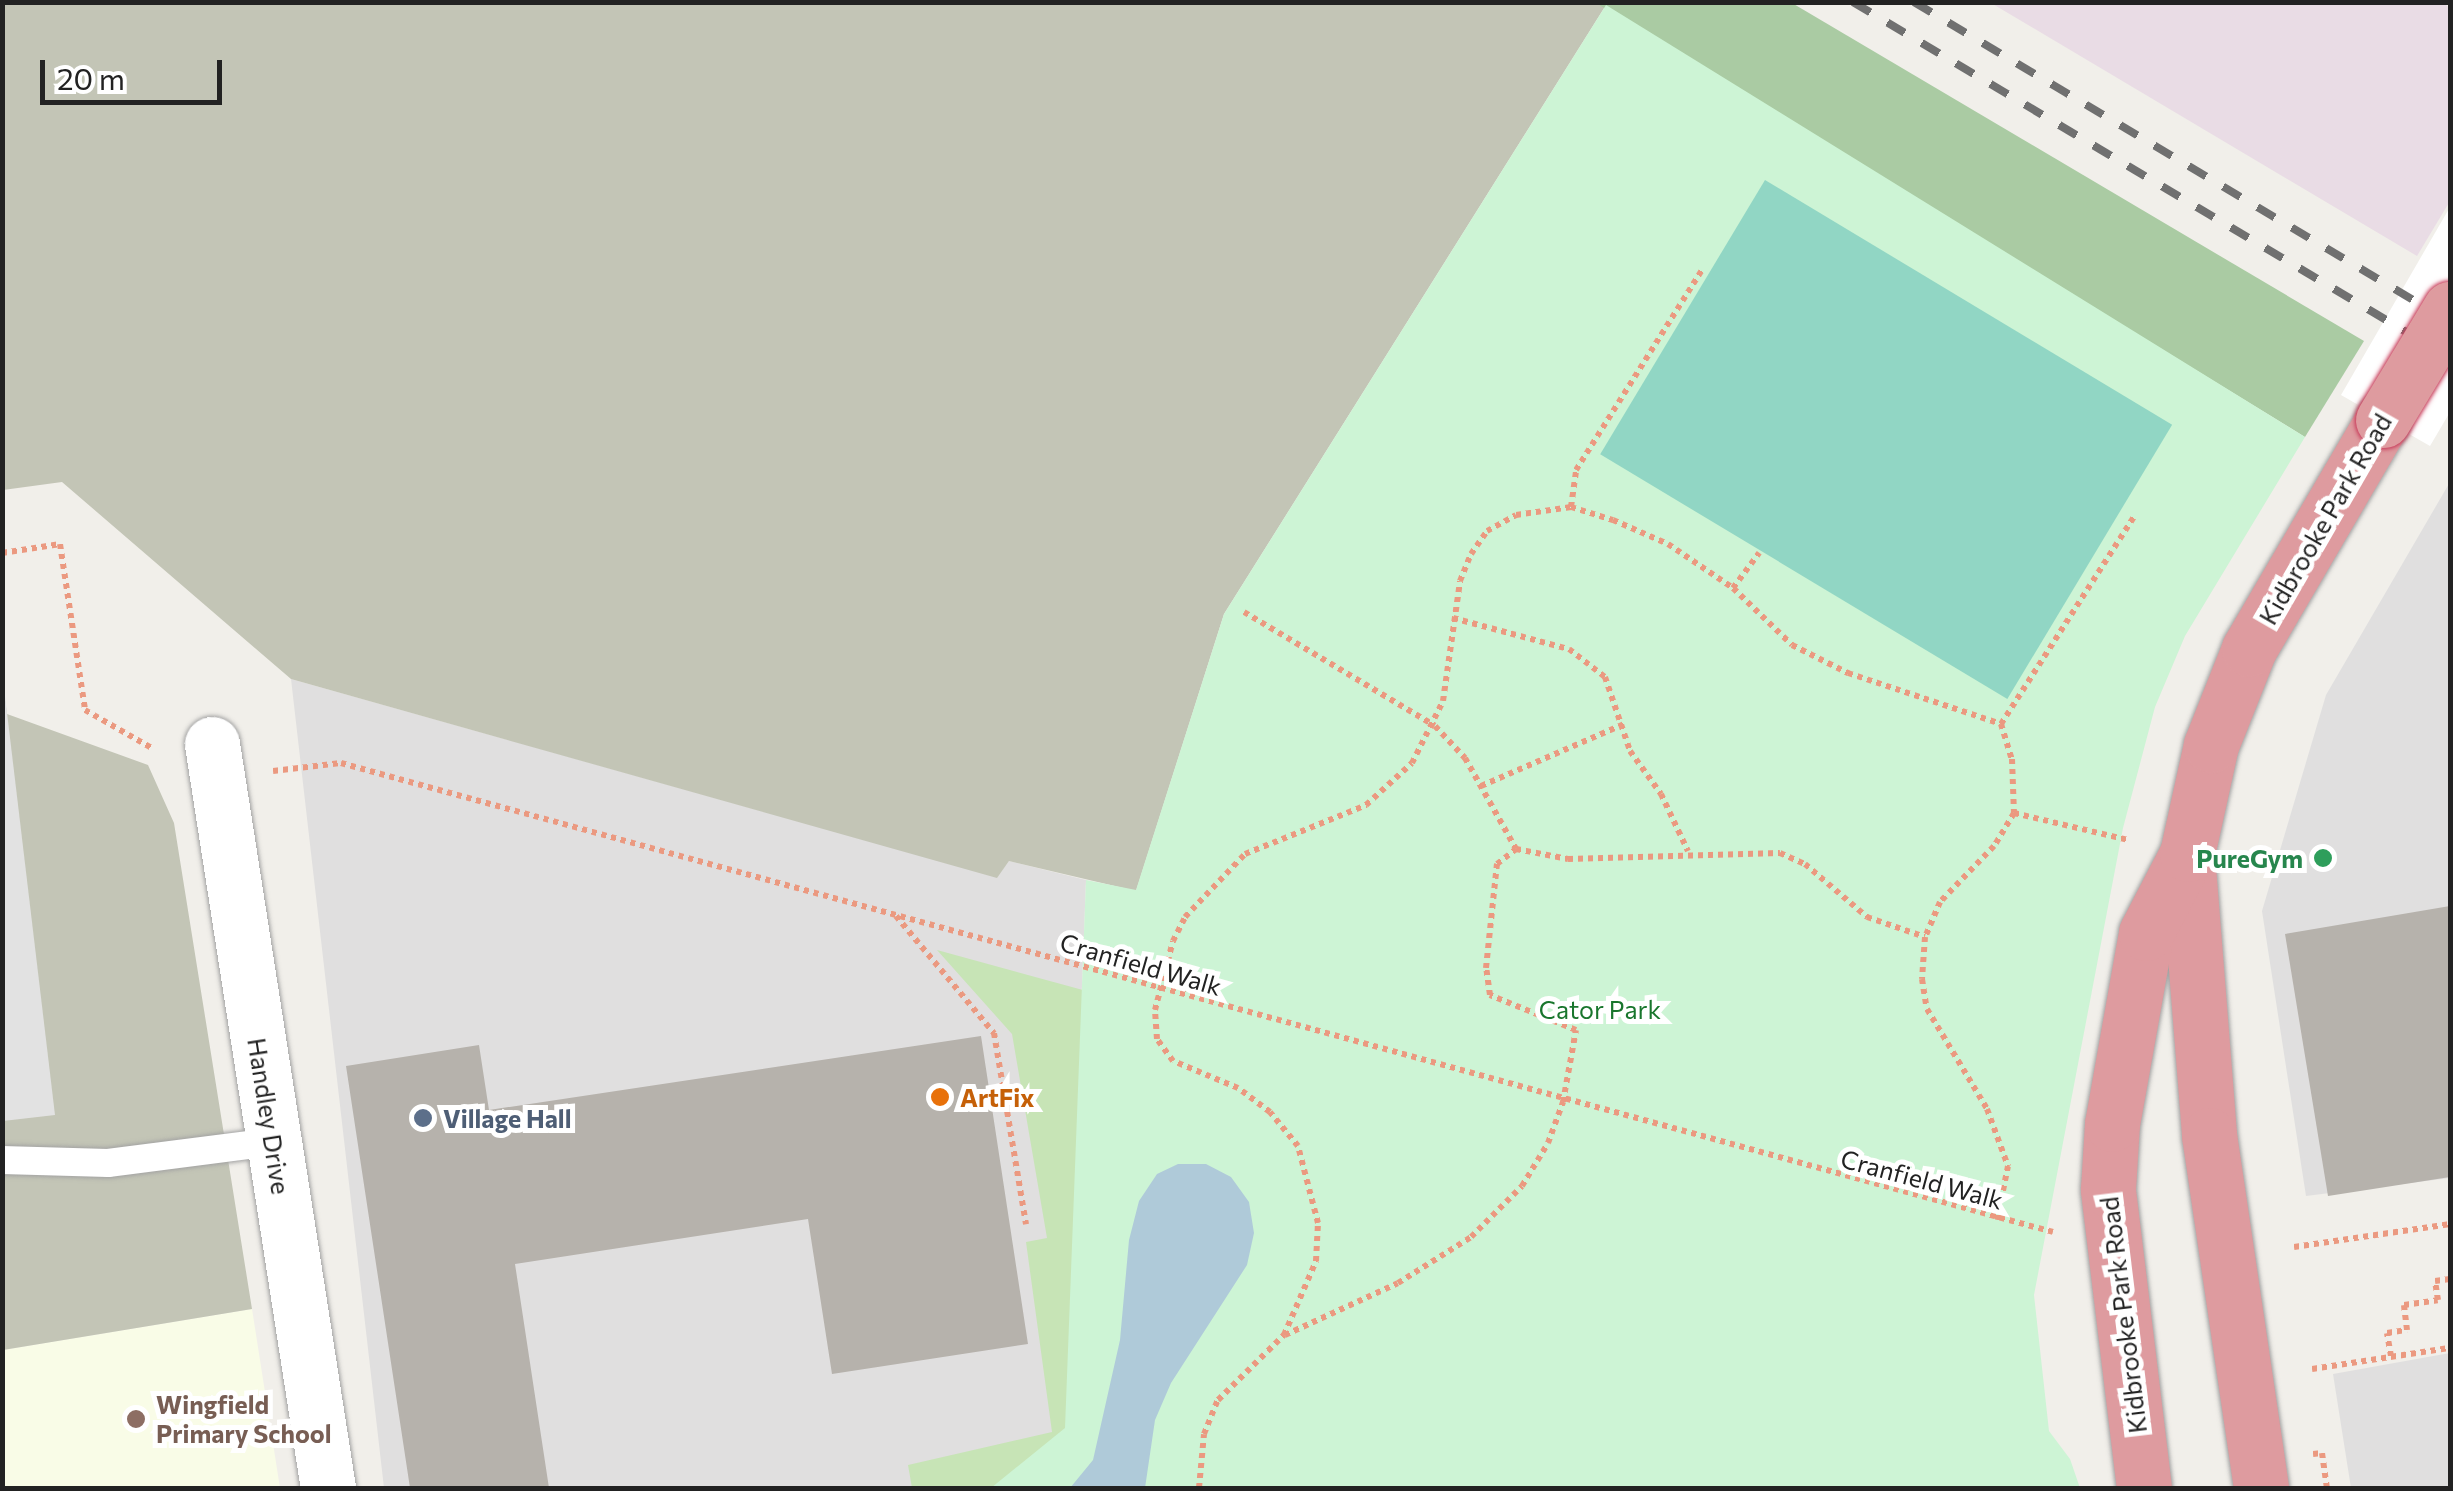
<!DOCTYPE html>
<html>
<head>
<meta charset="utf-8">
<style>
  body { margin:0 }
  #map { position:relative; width:2453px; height:1491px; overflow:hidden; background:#f1efea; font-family:Commissioner,sans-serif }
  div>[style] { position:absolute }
  .residential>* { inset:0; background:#e0dfdf }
  .industrial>* { inset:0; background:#e9dce5 }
  .education>* { inset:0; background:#f9fce7 }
  .construction>* { inset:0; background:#c3c5b6 }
  .grass>* { inset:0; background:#c7e4b6 }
  .forest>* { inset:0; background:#aacba3 }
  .park>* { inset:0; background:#cdf4d5 }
  .pitch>* { inset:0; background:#91d6c4; transform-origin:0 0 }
  .parking>* { inset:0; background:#e2e2e2 }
  .water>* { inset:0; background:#afcad9 }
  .pier>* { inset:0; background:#fff }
  .building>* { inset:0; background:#b6b2ac }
  .path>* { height:6px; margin-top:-3px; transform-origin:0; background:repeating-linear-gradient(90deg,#eb9980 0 5px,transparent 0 10px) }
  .roads { filter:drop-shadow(0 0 2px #a3a3a3) drop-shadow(0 0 2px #a3a3a3) }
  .lane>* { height:28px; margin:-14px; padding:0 14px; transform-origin:14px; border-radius:14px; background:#fff }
  .street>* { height:55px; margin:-27.5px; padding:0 27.5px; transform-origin:27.5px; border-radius:27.5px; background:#fff }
  .highway>* { height:55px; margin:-27.5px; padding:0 27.5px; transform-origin:27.5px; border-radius:27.5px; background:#de9b9f }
  .rail>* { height:8px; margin-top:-4px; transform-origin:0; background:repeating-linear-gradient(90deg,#707070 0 20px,transparent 0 40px) }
  .bridges { filter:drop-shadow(0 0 2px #c83d5b) drop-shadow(0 0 2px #c83d5b) }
  .highway-bridge>* { height:55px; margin:-27.5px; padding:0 27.5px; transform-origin:27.5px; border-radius:27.5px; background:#de9b9f }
  .dots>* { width:28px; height:28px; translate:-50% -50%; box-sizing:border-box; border:5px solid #fff; border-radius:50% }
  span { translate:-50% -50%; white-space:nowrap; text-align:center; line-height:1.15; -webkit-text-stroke:10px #fff; paint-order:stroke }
  .street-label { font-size:25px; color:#222 }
  .leisure-label { font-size:25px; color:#27864d; font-weight:700 }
  .right { translate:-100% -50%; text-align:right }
  .park-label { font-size:25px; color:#19762d }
  .food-label { font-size:25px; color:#c56008; font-weight:700 }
  .left { translate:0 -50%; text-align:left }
  .service-label { font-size:25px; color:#4e5e75; font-weight:700 }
  .education-label { font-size:25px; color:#785e54; font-weight:700 }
  .frame { position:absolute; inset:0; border:5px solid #222; pointer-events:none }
  .scale { position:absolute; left:40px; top:60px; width:182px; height:45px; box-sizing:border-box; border:5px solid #222; border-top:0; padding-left:12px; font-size:30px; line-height:35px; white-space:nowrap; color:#222; -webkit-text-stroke:8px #fff; paint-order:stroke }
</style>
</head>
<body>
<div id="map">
  <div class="residential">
    <div style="clip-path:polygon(2450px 482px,2450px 1178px,2306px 1196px,2262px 911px,2326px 695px)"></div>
    <div style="clip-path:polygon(291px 679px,997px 877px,1009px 861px,1086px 880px,1065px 1428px,991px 1488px,384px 1488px)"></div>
    <div style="clip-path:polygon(2450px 1353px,2450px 1488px,2351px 1488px,2333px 1374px)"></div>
  </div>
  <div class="industrial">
    <div style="clip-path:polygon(1991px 3px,2443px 3px,2450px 8px,2450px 201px,2417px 256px)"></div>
  </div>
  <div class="education">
    <div style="clip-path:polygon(252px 1309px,280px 1488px,3px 1488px,3px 1350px)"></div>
  </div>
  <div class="construction">
    <div style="clip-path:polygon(2px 3px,1318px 2px,1606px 5px,1224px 614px,1136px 891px,1009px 861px,997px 878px,291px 679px,62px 482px,3px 490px)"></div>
    <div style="clip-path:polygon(2px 679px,7px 714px,148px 765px,174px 823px,252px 1309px,3px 1350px)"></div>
  </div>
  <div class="grass">
    <div style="clip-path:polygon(937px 950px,1145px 1007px,1070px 1488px,912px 1488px,908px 1465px,1052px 1432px,1026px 1242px,1047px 1238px,1012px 1034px)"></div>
  </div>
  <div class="forest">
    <div style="clip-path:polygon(1596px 3px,1792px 3px,2364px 341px,2305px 437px)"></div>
  </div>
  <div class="park">
    <div style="clip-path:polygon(1606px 5px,2305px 437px,2185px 636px,2155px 707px,2123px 828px,2034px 1295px,2049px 1431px,2070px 1459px,2080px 1488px,991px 1488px,1065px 1428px,1086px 880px,1136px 890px,1224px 614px)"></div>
  </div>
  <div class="pitch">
    <div style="left:1765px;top:180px;width:475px;height:320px;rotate:31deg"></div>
  </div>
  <div class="parking">
    <div style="clip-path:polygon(3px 679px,55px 1115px,3px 1121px,2px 1121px)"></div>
  </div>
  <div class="water">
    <div style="clip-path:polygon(1178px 1164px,1206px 1164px,1231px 1177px,1249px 1202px,1254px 1233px,1247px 1265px,1171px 1383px,1155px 1420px,1145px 1488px,1070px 1488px,1093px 1460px,1120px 1340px,1129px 1240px,1139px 1201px,1157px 1174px)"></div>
  </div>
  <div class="pier">
    <div style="clip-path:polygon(2450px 207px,2450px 412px,2430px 446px,2341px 395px)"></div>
  </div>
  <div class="building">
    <div style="clip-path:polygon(2450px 906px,2450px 1177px,2328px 1196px,2285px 934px)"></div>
    <div style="clip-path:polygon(981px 1036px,1028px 1344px,832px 1374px,808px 1219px,515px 1264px,549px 1488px,410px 1488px,346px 1066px,479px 1045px,489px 1110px)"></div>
  </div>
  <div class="path">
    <div style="left:1571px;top:507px;width:37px;rotate:-82deg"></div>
    <div style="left:1576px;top:470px;width:239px;rotate:-57.8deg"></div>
    <div style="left:2px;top:553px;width:59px;rotate:-8.8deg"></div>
    <div style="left:60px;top:544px;width:168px;rotate:81.4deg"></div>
    <div style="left:85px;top:710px;width:77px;rotate:29.6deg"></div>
    <div style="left:1733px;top:588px;width:44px;rotate:-53.4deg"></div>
    <div style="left:1244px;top:612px;width:222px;rotate:30.8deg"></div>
    <div style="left:1435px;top:726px;width:44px;rotate:46.8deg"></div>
    <div style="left:1465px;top:758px;width:104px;rotate:60.7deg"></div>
    <div style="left:1516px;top:849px;width:53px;rotate:10.9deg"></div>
    <div style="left:1568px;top:859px;width:212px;rotate:-1.6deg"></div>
    <div style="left:1780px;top:853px;width:27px;rotate:24deg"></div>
    <div style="left:1805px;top:864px;width:82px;rotate:40.5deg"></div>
    <div style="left:1867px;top:917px;width:61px;rotate:19deg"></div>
    <div style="left:1453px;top:618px;width:120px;rotate:15deg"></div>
    <div style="left:1569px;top:649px;width:46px;rotate:37.9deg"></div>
    <div style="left:1605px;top:677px;width:78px;rotate:71.3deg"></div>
    <div style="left:1630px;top:751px;width:53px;rotate:54.2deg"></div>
    <div style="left:1661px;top:794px;width:63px;rotate:64.7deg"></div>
    <div style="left:2001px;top:724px;width:246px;rotate:-57.3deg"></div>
    <div style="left:273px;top:771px;width:68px;rotate:-6.7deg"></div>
    <div style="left:341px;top:763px;width:1775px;rotate:15.32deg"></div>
    <div style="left:1481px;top:786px;width:156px;rotate:-23.4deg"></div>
    <div style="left:2014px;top:813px;width:117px;rotate:13.3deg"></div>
    <div style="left:896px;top:916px;width:153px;rotate:50.1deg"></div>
    <div style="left:994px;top:1033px;width:194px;rotate:80.5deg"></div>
    <div style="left:2294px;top:1247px;width:158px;rotate:-8.4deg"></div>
    <div style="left:1285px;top:1335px;width:124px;rotate:-24.7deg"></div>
    <div style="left:1398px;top:1283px;width:86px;rotate:-32.2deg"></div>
    <div style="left:1471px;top:1237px;width:72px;rotate:-45deg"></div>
    <div style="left:1522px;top:1186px;width:50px;rotate:-58.8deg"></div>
    <div style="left:1548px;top:1143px;width:44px;rotate:-69.9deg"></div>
    <div style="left:1563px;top:1102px;width:73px;rotate:-79.8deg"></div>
    <div style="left:1576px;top:1030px;width:93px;rotate:-157.9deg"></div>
    <div style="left:1490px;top:995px;width:27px;rotate:-98deg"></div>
    <div style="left:1486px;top:968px;width:105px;rotate:-84deg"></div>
    <div style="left:1497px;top:864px;width:24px;rotate:-38deg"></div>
    <div style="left:2391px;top:1356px;width:23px;rotate:-100deg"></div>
    <div style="left:2387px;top:1333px;width:20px;rotate:-9deg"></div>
    <div style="left:2407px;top:1330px;width:25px;rotate:-97deg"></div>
    <div style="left:2404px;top:1305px;width:34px;rotate:-8deg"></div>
    <div style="left:2438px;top:1300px;width:19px;rotate:-99deg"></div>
    <div style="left:2435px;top:1281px;width:15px;rotate:-8deg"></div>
    <div style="left:2312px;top:1369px;width:140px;rotate:-8.7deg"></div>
    <div style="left:2313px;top:1454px;width:9px;rotate:-6deg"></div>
    <div style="left:2322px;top:1453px;width:35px;rotate:82deg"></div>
    <div style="left:1199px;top:1488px;width:54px;rotate:-84.7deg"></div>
    <div style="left:1204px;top:1434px;width:37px;rotate:-68deg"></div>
    <div style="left:1218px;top:1400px;width:93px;rotate:-44.6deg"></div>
    <div style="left:1284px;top:1335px;width:81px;rotate:-66.6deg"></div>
    <div style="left:1316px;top:1261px;width:38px;rotate:-87deg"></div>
    <div style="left:1318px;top:1223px;width:80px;rotate:-104.6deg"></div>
    <div style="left:1298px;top:1146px;width:44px;rotate:-129.5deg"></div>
    <div style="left:1270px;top:1112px;width:40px;rotate:-143deg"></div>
    <div style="left:1238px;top:1088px;width:70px;rotate:-157.4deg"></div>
    <div style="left:1173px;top:1061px;width:27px;rotate:-126deg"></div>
    <div style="left:1157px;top:1039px;width:29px;rotate:-94deg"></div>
    <div style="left:1155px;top:1010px;width:71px;rotate:-75.4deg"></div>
    <div style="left:1173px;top:941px;width:27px;rotate:-63deg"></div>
    <div style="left:1185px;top:917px;width:87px;rotate:-46.4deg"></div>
    <div style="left:1245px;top:854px;width:131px;rotate:-22deg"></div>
    <div style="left:1366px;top:805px;width:62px;rotate:-42.4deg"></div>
    <div style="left:1412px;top:763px;width:69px;rotate:-63.4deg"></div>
    <div style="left:1443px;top:701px;width:121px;rotate:-81.9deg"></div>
    <div style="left:1460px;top:581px;width:29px;rotate:-68deg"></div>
    <div style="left:1471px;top:554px;width:28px;rotate:-55deg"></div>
    <div style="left:1487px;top:531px;width:33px;rotate:-29deg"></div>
    <div style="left:1516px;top:515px;width:56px;rotate:-8.3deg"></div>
    <div style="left:1571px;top:507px;width:44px;rotate:17.2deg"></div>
    <div style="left:1613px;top:520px;width:60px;rotate:23.6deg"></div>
    <div style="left:1668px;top:544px;width:78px;rotate:34.1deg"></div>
    <div style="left:1733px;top:588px;width:82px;rotate:44deg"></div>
    <div style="left:1792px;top:645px;width:63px;rotate:26.6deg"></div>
    <div style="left:1848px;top:673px;width:161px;rotate:18.4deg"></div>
    <div style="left:2001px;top:724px;width:37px;rotate:73deg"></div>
    <div style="left:2012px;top:759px;width:54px;rotate:87.9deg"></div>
    <div style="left:2014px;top:813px;width:39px;rotate:121deg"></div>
    <div style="left:1994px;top:846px;width:78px;rotate:134deg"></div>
    <div style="left:1940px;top:902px;width:38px;rotate:113deg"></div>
    <div style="left:1925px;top:937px;width:42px;rotate:94.1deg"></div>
    <div style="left:1922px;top:979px;width:30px;rotate:81deg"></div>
    <div style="left:1927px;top:1009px;width:117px;rotate:59deg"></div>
    <div style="left:1987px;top:1109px;width:61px;rotate:69.8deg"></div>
    <div style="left:2008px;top:1166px;width:55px;rotate:101.5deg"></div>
  </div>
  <div class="roads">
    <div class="lane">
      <div style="left:2px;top:1160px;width:106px;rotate:1.6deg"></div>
      <div style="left:108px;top:1163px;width:166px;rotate:-7.3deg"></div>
    </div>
    <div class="street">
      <div style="left:212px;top:744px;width:753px;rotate:81.14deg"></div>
    </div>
    <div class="highway">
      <div style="left:2187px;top:854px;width:282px;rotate:85.5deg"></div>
      <div style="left:2209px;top:1135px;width:357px;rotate:81.6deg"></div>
      <div style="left:2144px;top:1488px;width:301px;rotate:-96.9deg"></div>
      <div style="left:2108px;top:1189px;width:65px;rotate:-86.5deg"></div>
      <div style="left:2112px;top:1124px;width:194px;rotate:-79.9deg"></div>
      <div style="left:2146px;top:933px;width:89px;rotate:-62.6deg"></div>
      <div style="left:2187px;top:854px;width:112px;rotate:-77.6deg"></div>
      <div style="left:2211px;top:745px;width:103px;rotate:-68.4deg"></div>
      <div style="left:2249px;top:649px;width:265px;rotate:-59.7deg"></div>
    </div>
  </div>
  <div class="rail">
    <div style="left:1853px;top:2px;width:695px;rotate:30.81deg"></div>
    <div style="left:1914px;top:2px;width:624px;rotate:30.84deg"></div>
  </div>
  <div class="bridges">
    <div class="highway-bridge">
      <div style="left:2383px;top:420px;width:130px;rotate:-58.9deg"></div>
    </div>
  </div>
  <div class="dots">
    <div style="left:2323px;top:858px;background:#2e9e5b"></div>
    <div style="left:940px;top:1097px;background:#e8710a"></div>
    <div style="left:423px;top:1118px;background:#5c6f8a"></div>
    <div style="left:136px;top:1419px;background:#8d6e63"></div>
  </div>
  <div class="street-label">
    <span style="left:2325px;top:519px;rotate:-60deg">Kidbrooke Park Road</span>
    <span style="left:1141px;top:964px;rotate:16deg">Cranfield Walk</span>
    <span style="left:269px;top:1116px;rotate:81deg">Handley Drive</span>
    <span style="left:1922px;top:1179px;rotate:15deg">Cranfield Walk</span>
    <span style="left:2123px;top:1315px;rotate:-97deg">Kidbrooke Park Road</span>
  </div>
  <div class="leisure-label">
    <span class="right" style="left:2303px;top:858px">PureGym</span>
  </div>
  <div class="park-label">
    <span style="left:1600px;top:1009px">Cator Park</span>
  </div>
  <div class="food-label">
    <span class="left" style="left:960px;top:1097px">ArtFix</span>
  </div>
  <div class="service-label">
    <span class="left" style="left:443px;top:1118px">Village Hall</span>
  </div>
  <div class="education-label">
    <span class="left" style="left:156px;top:1419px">Wingfield<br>Primary School</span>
  </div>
  <div class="frame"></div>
  <div class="scale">20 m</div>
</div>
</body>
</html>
